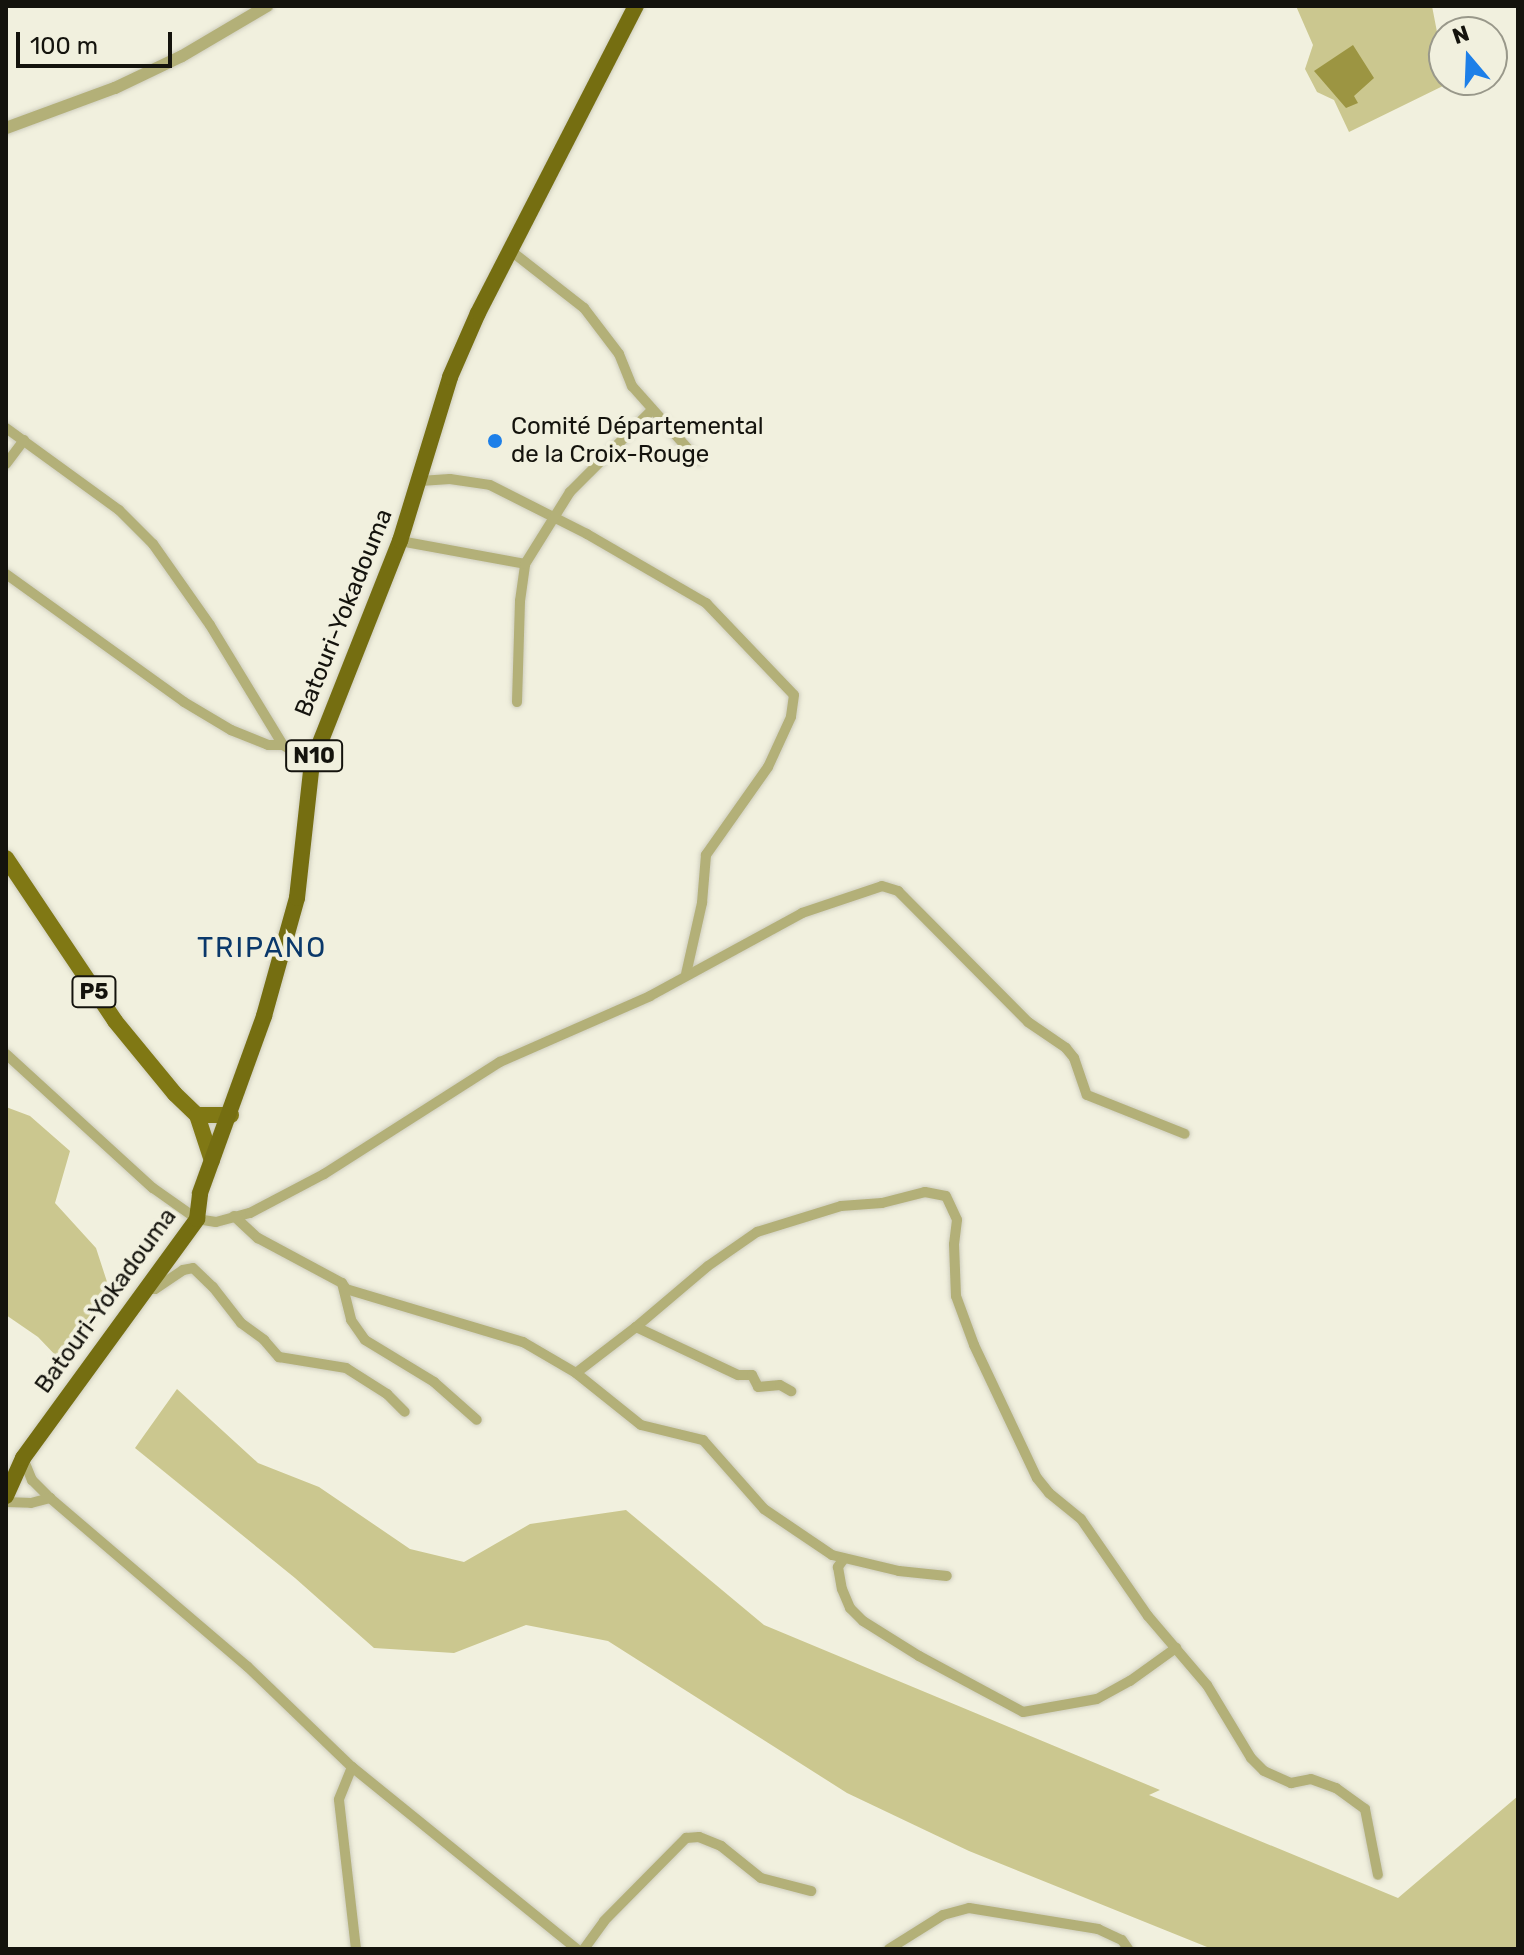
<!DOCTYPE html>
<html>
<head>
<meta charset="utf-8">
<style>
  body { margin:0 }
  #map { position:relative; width:1524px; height:1955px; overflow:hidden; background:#f1f0de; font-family:Rubik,sans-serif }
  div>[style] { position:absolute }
  .green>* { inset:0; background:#cbc78f }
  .water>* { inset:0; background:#9c9542 }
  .roads { filter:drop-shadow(0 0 2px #cecdbd) drop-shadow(0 0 2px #cecdbd) }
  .minor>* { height:10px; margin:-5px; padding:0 5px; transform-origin:5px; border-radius:5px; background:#b3b078 }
  .tertiary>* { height:12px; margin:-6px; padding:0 6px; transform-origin:6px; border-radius:6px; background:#b3b078 }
  .primary>* { height:16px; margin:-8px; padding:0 8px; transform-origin:8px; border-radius:8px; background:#807814 }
  .trunk>* { height:16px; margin:-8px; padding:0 8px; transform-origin:8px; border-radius:8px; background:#756e11 }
  .dots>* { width:22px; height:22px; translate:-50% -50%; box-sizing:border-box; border:4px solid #f1f0de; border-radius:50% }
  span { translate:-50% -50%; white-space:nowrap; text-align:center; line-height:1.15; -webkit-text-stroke:8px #f1f0de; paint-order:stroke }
  .shield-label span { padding:2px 6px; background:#f1f0de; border:2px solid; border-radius:6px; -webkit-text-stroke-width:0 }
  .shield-label { font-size:22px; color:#14130d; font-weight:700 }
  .poi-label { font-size:24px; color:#14130d }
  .left { translate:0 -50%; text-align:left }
  .street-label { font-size:24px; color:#14130d }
  .quarter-label { font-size:28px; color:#0a386a; letter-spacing:2px }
  .frame { position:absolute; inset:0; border:8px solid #14130d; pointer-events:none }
  .north { position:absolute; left:1428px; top:16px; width:80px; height:80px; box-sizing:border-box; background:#f1f0de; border:2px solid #99988a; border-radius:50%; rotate:341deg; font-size:22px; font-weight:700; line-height:32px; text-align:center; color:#14130d }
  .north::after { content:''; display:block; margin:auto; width:28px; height:36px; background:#1d7fe8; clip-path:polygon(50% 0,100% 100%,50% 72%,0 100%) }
  .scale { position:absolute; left:16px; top:32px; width:156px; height:36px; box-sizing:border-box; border:4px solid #14130d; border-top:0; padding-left:10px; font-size:24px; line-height:28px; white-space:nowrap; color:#14130d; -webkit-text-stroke:6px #f1f0de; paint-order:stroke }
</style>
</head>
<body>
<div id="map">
  <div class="green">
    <div style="clip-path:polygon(1296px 6px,1432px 6px,1447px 84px,1349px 132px,1334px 100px,1317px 92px,1305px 69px,1313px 45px)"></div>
    <div style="clip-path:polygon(6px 1107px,30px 1116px,70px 1151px,55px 1203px,96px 1248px,110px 1291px,60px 1360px,38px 1337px,6px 1315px)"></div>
    <div style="clip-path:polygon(177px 1389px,258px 1463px,319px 1487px,410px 1549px,464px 1562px,530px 1524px,626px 1510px,764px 1625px,1160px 1790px,1149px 1795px,1398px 1898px,1518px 1796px,1518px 1949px,1212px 1949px,969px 1851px,847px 1793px,608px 1641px,526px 1625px,454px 1653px,374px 1648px,295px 1578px,135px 1448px)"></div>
  </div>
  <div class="water">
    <div style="clip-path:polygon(1353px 45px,1374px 78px,1354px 96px,1358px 103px,1346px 108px,1314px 71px)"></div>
  </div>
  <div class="roads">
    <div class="minor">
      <div style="left:511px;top:251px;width:93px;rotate:38deg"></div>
      <div style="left:584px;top:308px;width:58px;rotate:52.7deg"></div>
      <div style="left:619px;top:354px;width:35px;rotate:68deg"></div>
      <div style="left:632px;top:386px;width:99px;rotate:48.3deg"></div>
      <div style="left:6px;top:428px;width:140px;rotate:36deg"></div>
      <div style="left:119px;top:510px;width:48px;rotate:45deg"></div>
      <div style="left:153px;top:544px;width:99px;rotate:54.9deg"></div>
      <div style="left:210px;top:625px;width:140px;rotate:58.7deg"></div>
      <div style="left:283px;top:745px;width:34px;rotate:32deg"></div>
      <div style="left:6px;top:464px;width:30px;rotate:-53deg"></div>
      <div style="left:420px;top:481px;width:30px;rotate:-4deg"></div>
      <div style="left:450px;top:479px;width:40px;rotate:8.5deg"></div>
      <div style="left:490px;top:485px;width:109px;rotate:26.8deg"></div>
      <div style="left:587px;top:534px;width:138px;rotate:30.1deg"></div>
      <div style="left:706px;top:603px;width:127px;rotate:46.3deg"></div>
      <div style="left:794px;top:695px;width:22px;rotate:98deg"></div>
      <div style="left:791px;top:717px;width:55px;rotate:114.7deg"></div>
      <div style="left:768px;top:767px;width:108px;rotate:125.2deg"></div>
      <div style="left:706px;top:855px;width:48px;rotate:94.8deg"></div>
      <div style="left:702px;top:903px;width:73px;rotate:102.7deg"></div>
      <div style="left:400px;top:541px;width:127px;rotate:10.4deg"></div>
      <div style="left:6px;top:574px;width:219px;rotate:35.7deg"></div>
      <div style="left:184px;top:702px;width:55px;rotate:30.8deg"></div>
      <div style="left:231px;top:730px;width:40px;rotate:22deg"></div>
      <div style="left:268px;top:745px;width:15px"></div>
      <div style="left:517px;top:702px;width:101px;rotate:-88.3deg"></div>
      <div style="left:520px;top:601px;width:37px;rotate:-82deg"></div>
      <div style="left:525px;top:564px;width:85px;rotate:-58deg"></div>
      <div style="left:570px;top:492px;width:115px;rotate:-45deg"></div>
      <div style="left:6px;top:1054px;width:199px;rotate:42.4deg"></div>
      <div style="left:153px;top:1188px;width:54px;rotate:35.2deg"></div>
      <div style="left:197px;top:1219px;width:19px;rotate:9deg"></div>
      <div style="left:216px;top:1222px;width:35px;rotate:-15deg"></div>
      <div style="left:250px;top:1213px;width:84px;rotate:-27.8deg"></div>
      <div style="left:324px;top:1174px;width:209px;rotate:-32.5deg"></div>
      <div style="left:500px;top:1062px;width:164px;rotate:-23.7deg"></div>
      <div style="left:650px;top:996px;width:173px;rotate:-28.6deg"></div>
      <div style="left:802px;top:913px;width:84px;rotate:-18.6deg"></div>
      <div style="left:882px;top:886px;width:17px;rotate:17deg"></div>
      <div style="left:898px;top:891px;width:185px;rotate:45.2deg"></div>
      <div style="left:1028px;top:1022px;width:46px;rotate:34.4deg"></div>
      <div style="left:1066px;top:1048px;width:13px;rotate:51deg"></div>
      <div style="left:1074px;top:1058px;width:39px;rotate:71deg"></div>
      <div style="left:1087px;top:1095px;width:105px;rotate:21.7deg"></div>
      <div style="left:234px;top:1216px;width:33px;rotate:43deg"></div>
      <div style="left:258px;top:1238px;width:95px;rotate:28.2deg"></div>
      <div style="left:342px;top:1283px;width:38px;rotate:76deg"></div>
      <div style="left:351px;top:1320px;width:24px;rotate:55deg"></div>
      <div style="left:365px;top:1340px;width:81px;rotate:31.3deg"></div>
      <div style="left:434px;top:1382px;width:57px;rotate:41.5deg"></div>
      <div style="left:342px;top:1283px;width:7px;rotate:56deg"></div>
      <div style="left:346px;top:1289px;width:185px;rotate:16.7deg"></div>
      <div style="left:523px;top:1342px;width:61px;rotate:30.3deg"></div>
      <div style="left:576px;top:1373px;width:83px;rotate:38.7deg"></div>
      <div style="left:641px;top:1425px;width:64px;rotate:13.6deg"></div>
      <div style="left:703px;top:1440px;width:92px;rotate:48.5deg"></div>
      <div style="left:764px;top:1509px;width:82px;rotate:34.1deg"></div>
      <div style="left:832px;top:1555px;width:69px;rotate:13.4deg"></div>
      <div style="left:899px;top:1571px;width:48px;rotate:5.9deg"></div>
      <div style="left:146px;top:1288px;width:9px;rotate:6deg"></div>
      <div style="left:155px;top:1289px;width:34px;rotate:-34deg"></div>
      <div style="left:183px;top:1270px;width:10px;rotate:-11deg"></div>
      <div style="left:193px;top:1268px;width:28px;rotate:44deg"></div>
      <div style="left:213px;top:1287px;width:46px;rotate:52.1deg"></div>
      <div style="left:241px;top:1323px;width:29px;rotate:36deg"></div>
      <div style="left:264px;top:1340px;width:23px;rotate:49deg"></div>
      <div style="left:279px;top:1357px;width:68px;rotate:9.3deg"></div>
      <div style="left:346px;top:1368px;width:49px;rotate:32.4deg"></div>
      <div style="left:387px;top:1394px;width:25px;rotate:45deg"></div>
      <div style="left:636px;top:1327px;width:94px;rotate:-40.3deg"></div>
      <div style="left:708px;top:1266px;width:60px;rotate:-34.8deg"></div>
      <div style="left:757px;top:1232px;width:88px;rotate:-17.2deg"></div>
      <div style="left:841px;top:1206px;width:41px;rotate:-4.2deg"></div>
      <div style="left:882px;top:1203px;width:44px;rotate:-14.3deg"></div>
      <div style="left:925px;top:1192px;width:21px;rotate:11deg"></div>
      <div style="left:946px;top:1196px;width:26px;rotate:65deg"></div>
      <div style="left:957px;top:1220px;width:24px;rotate:97deg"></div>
      <div style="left:954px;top:1244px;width:52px;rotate:87.8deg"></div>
      <div style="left:956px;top:1296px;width:52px;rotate:69.8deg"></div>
      <div style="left:974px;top:1345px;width:147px;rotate:64.7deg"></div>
      <div style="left:1037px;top:1478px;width:19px;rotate:51deg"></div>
      <div style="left:1049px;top:1493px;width:41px;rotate:39.1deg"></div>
      <div style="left:1081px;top:1519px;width:118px;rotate:55.4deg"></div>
      <div style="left:1148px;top:1616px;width:91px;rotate:49.5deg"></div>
      <div style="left:1207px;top:1685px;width:85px;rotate:58.9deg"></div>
      <div style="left:1251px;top:1758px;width:18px;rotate:45deg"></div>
      <div style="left:1264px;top:1771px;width:30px;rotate:24deg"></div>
      <div style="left:1291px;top:1783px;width:20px;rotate:-11deg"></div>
      <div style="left:1311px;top:1779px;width:27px;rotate:20deg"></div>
      <div style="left:1336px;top:1788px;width:36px;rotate:36deg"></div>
      <div style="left:1365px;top:1809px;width:67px;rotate:78.9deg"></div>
      <div style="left:576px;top:1373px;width:76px;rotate:-37.5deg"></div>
      <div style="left:636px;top:1327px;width:113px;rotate:25.2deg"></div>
      <div style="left:738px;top:1375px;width:14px"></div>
      <div style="left:752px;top:1375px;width:13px;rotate:63deg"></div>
      <div style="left:758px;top:1387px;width:22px;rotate:-5deg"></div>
      <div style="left:780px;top:1385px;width:13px;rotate:29deg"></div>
      <div style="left:23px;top:1458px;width:24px;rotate:68deg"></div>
      <div style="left:32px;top:1480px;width:25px;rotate:45deg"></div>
      <div style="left:50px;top:1498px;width:260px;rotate:40.5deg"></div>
      <div style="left:248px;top:1667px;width:144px;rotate:43.9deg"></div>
      <div style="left:352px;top:1767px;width:289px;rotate:39deg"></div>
      <div style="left:6px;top:1502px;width:25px;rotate:2deg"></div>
      <div style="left:31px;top:1503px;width:20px;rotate:-15deg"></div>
      <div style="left:843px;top:1560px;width:9px;rotate:126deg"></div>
      <div style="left:838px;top:1567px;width:22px;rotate:80deg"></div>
      <div style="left:842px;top:1589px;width:21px;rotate:67deg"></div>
      <div style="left:850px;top:1608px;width:18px;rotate:45deg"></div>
      <div style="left:863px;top:1621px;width:66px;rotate:32deg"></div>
      <div style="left:919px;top:1656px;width:118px;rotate:28.3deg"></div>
      <div style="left:1023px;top:1712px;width:75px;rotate:-10deg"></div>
      <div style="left:1097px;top:1699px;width:38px;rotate:-29deg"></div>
      <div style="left:1130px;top:1681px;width:57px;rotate:-35.7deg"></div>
      <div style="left:352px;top:1767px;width:35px;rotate:112deg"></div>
      <div style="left:339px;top:1800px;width:150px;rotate:83.5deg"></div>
      <div style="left:584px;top:1949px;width:34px;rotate:-54deg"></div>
      <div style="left:604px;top:1921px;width:117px;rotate:-45.3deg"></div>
      <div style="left:686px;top:1838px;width:13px;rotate:-4deg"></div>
      <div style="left:699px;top:1837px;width:24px;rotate:22deg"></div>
      <div style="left:721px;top:1846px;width:51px;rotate:38.7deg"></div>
      <div style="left:761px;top:1878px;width:52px;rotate:14.6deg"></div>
      <div style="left:889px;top:1949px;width:64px;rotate:-32.2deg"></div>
      <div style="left:943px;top:1915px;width:27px;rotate:-15deg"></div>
      <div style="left:969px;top:1908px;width:131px;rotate:9.2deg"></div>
      <div style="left:1098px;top:1929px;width:26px;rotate:25deg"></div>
      <div style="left:1122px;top:1940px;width:11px;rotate:56deg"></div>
    </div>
    <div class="tertiary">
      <div style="left:6px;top:128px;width:116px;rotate:-20.2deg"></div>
      <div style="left:115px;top:88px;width:74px;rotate:-25.5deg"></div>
      <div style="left:182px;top:56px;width:99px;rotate:-30.5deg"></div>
    </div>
    <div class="primary">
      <div style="left:6px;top:858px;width:196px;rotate:56.2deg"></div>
      <div style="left:115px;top:1021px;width:94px;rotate:50.6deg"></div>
      <div style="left:175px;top:1094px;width:30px;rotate:44deg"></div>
      <div style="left:197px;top:1115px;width:48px;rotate:71.9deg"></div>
      <div style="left:197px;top:1115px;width:34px"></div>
    </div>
    <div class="trunk">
      <div style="left:6px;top:1496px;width:42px;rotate:-65.9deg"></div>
      <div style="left:23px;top:1458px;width:296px;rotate:-53.9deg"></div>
      <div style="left:197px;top:1219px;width:26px;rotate:-83deg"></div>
      <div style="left:200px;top:1193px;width:188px;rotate:-70.1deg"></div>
      <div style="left:264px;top:1016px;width:123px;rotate:-74.4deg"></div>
      <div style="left:297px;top:898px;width:136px;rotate:-83.7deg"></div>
      <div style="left:312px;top:763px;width:239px;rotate:-68.4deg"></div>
      <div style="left:400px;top:541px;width:171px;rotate:-73deg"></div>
      <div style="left:450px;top:377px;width:70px;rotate:-66.4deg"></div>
      <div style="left:478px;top:313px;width:345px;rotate:-62.8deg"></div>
    </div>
  </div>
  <div class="dots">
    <div style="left:495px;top:441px;background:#1d7fe8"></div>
  </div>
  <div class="shield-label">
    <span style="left:314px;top:756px">N10</span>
    <span style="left:94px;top:992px">P5</span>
  </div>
  <div class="poi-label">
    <span class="left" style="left:511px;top:441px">Comité Départemental<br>de la Croix-Rouge</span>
  </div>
  <div class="street-label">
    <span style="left:344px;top:613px;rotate:-68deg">Batouri-Yokadouma</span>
    <span style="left:106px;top:1301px;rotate:-54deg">Batouri-Yokadouma</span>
  </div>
  <div class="quarter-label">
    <span style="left:262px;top:948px">TRIPANO</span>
  </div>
  <div class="frame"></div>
  <div class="north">N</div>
  <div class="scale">100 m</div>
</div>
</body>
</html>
